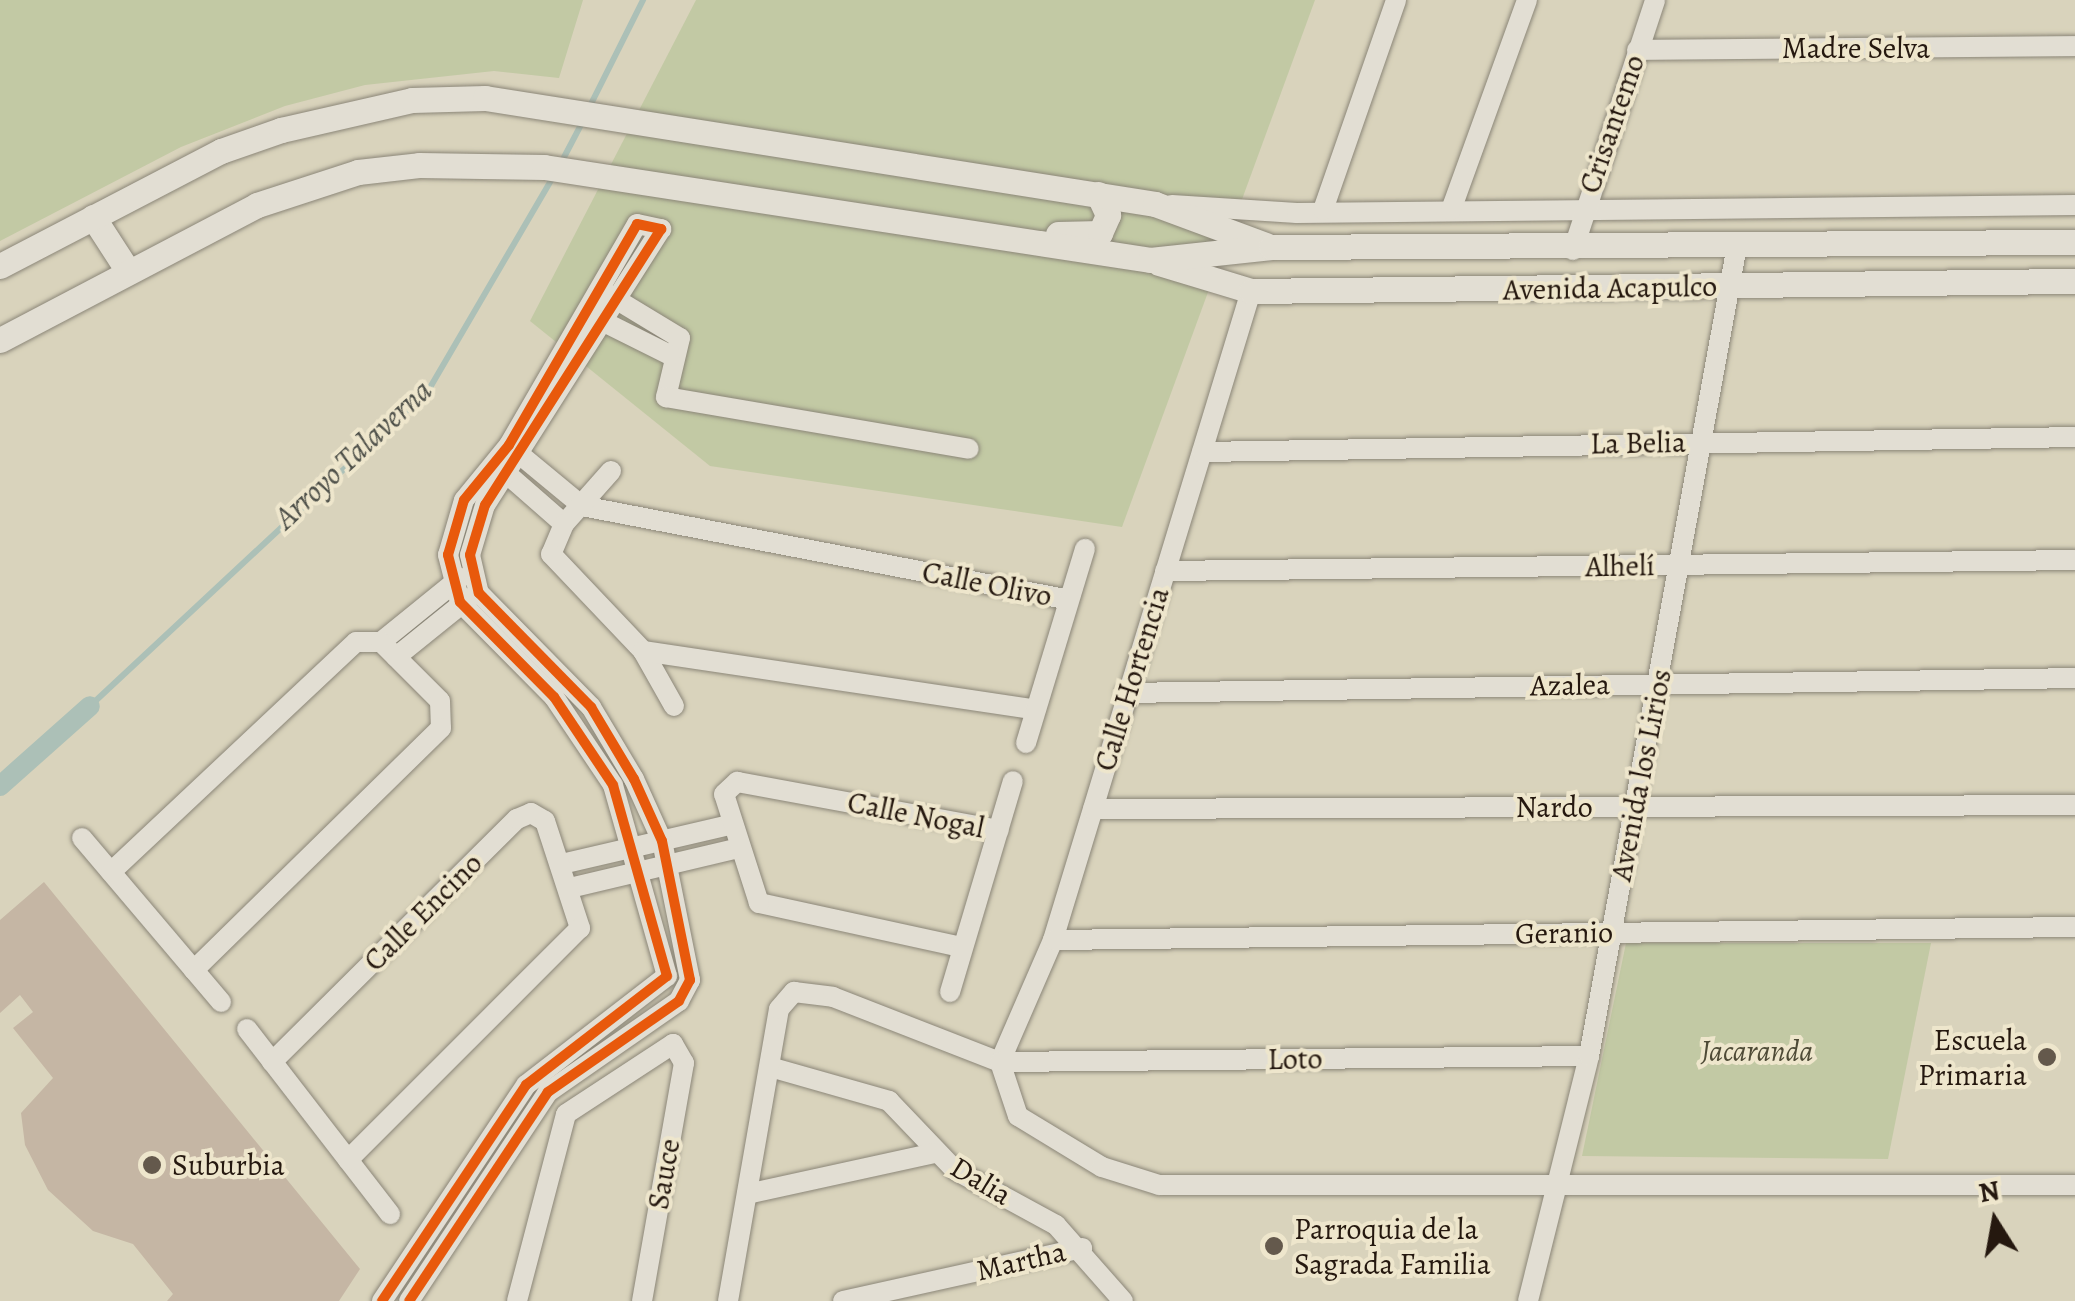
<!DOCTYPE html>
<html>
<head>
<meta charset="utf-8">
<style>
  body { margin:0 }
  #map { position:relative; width:2075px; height:1301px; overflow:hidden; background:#d9d3bc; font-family:Alegreya,serif }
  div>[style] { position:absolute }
  .green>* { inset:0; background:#c2c9a4 }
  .stream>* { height:6px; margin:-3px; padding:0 3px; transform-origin:3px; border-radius:3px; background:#acc0b7 }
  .canal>* { height:20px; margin:-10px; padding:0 10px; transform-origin:10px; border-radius:10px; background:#acc0b7 }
  .building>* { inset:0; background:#c5b6a4 }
  .roads { filter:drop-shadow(0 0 2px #8b8678) drop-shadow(0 0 2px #8b8678) }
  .minor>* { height:20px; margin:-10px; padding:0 10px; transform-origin:10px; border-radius:10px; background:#e2ded3 }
  .tertiary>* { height:25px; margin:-12.5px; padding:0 12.5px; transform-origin:12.5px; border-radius:12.5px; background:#e2ded3 }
  .cycleway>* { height:10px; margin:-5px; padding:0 5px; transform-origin:5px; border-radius:5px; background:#e8590c }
  .dots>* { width:28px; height:28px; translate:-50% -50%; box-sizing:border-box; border:5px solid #eee6cc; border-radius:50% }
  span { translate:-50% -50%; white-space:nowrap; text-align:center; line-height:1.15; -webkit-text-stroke:8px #eee6cc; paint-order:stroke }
  .street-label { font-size:30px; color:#25180f }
  .poi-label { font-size:30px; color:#25180f }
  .right { translate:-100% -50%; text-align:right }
  .left { translate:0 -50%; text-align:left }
  .park-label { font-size:30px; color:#4e4a36; font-style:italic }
  .water-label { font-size:32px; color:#4e5049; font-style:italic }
  .north { position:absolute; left:1945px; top:1171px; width:100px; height:100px; -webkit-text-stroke:8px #eee6cc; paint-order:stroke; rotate:349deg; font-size:28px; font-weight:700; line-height:40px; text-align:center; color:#25180f }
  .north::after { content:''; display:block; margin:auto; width:35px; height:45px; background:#25180f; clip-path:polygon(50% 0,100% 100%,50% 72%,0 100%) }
</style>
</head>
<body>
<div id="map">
  <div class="green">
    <div style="clip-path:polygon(0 0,583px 0,559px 78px,494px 71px,365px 85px,285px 106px,181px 147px,0 241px)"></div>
    <div style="clip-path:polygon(696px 0,1315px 0,1122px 527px,710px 466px,530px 321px)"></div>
    <div style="clip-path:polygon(1626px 943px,1931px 943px,1888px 1159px,1582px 1156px)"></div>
  </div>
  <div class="stream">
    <div style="left:588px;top:110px;width:123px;rotate:-63.4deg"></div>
    <div style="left:561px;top:163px;width:47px;rotate:-62.4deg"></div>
    <div style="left:90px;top:706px;width:462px;rotate:-43deg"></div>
    <div style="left:428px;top:391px;width:251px;rotate:-59.7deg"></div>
  </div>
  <div class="canal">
    <div style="left:0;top:786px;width:120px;rotate:-41.6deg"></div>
  </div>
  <div class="building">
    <div style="clip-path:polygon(44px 882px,360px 1269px,339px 1301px,167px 1301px,173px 1294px,133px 1244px,93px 1231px,48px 1190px,25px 1145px,21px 1113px,53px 1078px,13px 1028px,33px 1012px,20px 995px,0 1013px,0 920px)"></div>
  </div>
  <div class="roads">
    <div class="minor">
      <div style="left:1637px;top:50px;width:438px;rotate:-0.5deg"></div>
      <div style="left:1172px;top:205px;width:125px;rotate:3.7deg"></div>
      <div style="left:1297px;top:213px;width:778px;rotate:-0.59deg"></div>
      <div style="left:1323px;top:210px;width:222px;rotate:-70.8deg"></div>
      <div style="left:1451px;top:210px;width:223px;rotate:-70.1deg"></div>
      <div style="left:1573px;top:250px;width:263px;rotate:-71.8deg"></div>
      <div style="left:1251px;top:291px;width:679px;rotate:106.97deg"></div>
      <div style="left:1053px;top:940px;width:133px;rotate:113.5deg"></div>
      <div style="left:1000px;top:1062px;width:57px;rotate:71.6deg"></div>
      <div style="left:1018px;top:1116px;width:98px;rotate:31.3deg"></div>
      <div style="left:1102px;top:1167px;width:60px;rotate:17.5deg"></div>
      <div style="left:1159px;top:1185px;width:916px"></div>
      <div style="left:609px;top:295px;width:83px;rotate:31.2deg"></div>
      <div style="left:680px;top:338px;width:61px;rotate:103.3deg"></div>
      <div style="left:666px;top:397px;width:307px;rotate:9.7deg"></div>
      <div style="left:596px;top:318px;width:83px;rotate:26.6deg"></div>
      <div style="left:512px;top:448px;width:91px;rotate:39.6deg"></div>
      <div style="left:582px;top:506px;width:493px;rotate:10.9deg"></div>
      <div style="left:1202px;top:452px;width:873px;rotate:-0.98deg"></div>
      <div style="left:499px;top:467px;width:86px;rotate:41.2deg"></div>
      <div style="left:611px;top:471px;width:71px;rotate:131.6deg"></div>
      <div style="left:564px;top:524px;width:33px;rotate:113deg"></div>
      <div style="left:551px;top:554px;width:134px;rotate:46.5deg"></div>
      <div style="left:643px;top:651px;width:63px;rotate:60.6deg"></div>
      <div style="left:1165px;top:571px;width:910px;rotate:-0.69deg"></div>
      <div style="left:381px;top:642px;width:102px;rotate:-39deg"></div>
      <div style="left:643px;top:651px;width:397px;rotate:8.5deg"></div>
      <div style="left:396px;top:657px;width:94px;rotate:-38.9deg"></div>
      <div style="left:1125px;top:693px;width:950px;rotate:-0.9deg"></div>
      <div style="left:1026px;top:743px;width:203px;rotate:-73.1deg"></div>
      <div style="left:1093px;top:809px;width:982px;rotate:-0.23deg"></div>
      <div style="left:82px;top:838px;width:215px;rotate:49.7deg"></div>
      <div style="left:566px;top:863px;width:171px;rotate:-13.1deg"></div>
      <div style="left:111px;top:872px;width:336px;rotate:-43.2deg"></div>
      <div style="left:356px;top:642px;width:25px"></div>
      <div style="left:381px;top:642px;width:83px;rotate:45deg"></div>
      <div style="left:440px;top:701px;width:27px;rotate:88deg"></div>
      <div style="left:441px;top:728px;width:346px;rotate:135.6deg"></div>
      <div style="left:574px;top:887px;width:170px;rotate:-13.3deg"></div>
      <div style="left:1053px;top:940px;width:1022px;rotate:-0.73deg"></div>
      <div style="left:961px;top:947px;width:207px;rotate:-167.7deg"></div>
      <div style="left:759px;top:903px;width:114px;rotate:-107.8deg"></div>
      <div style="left:724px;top:794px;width:18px;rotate:-43deg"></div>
      <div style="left:737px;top:782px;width:266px;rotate:10.4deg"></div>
      <div style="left:950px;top:992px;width:220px;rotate:-73.4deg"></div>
      <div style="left:247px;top:1029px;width:234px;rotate:52.3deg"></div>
      <div style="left:272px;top:1062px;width:345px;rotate:-44.8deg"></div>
      <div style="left:517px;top:819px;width:15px;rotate:-23deg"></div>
      <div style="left:531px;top:813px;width:16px;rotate:30deg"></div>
      <div style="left:545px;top:821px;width:113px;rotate:71.9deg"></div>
      <div style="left:580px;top:928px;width:328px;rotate:135deg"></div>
      <div style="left:770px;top:1067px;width:124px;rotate:15.9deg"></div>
      <div style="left:889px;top:1101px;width:95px;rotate:46.3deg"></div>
      <div style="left:955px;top:1170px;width:115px;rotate:28.6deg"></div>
      <div style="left:1056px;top:1225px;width:101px;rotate:48.6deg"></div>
      <div style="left:747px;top:1194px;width:192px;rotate:-12.3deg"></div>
      <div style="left:382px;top:1301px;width:260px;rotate:-56.3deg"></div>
      <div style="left:526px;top:1085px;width:178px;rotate:-37.7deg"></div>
      <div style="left:667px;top:976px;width:198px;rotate:-105.8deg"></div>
      <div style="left:613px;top:785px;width:106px;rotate:-123.8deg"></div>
      <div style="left:554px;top:697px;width:134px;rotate:-134.7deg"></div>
      <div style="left:460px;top:602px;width:49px;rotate:-104.3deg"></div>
      <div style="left:448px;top:555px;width:57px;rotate:-73.8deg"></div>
      <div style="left:464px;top:500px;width:71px;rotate:-50.7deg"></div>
      <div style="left:509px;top:445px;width:255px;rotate:-59.9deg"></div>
      <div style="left:637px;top:224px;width:25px;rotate:12deg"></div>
      <div style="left:661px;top:229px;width:327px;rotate:122.5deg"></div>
      <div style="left:485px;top:505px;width:52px;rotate:106.7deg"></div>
      <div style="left:470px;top:555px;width:39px;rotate:77deg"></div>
      <div style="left:479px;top:593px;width:160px;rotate:45.5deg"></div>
      <div style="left:591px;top:707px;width:84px;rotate:59.2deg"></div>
      <div style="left:634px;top:779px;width:68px;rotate:65.7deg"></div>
      <div style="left:662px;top:841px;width:142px;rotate:78.6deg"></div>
      <div style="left:690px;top:980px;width:24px;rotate:118deg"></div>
      <div style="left:679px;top:1001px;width:160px;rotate:145.2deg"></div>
      <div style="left:548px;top:1092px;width:251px;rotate:123.6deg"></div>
      <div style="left:517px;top:1301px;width:193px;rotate:-75.3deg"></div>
      <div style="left:566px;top:1114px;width:128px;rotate:-33.2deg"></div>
      <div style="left:673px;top:1044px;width:22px;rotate:60deg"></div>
      <div style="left:684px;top:1063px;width:242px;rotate:100deg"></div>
      <div style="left:728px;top:1301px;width:296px;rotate:-80.1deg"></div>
      <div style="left:779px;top:1009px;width:23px;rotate:-49deg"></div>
      <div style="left:794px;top:992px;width:39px;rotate:7deg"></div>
      <div style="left:833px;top:997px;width:179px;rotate:21.3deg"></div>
      <div style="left:1000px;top:1062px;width:589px;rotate:-0.58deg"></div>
      <div style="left:843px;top:1301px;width:245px;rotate:-12.5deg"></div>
      <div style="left:1528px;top:1301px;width:252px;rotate:-76deg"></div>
      <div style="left:1589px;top:1056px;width:823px;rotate:-79.65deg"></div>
    </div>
    <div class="tertiary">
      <div style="left:93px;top:217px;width:64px;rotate:57.1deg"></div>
      <div style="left:1058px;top:234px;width:42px;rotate:-1.4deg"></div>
      <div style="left:1100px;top:233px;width:20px;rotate:-66deg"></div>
      <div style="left:1108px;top:215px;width:23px;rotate:-115deg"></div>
      <div style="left:1159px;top:263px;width:96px;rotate:16.9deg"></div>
      <div style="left:1251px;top:291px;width:824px;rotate:-0.7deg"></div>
      <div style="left:0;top:266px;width:249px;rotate:-27.5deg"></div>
      <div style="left:221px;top:151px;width:64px;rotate:-19.3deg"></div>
      <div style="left:281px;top:130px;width:134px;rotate:-12.9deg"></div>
      <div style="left:412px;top:100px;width:73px;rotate:-1.6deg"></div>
      <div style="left:485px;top:98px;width:678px;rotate:8.99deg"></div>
      <div style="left:1155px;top:204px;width:118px;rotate:20.3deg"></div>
      <div style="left:0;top:340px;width:290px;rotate:-27.7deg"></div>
      <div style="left:257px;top:205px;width:106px;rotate:-18.1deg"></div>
      <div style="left:358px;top:172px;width:61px;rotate:-6.5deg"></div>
      <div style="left:419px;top:165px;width:125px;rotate:0.9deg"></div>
      <div style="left:544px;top:167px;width:613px;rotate:8.72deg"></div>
      <div style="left:1150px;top:260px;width:122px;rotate:-6.1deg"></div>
      <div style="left:1271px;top:247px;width:804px;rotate:-0.36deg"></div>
    </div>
  </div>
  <div class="cycleway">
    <div style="left:382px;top:1301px;width:260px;rotate:-56.3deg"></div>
    <div style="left:526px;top:1085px;width:178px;rotate:-37.7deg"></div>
    <div style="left:667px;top:976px;width:198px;rotate:-105.8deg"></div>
    <div style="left:613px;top:785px;width:106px;rotate:-123.8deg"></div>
    <div style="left:554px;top:697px;width:134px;rotate:-134.7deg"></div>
    <div style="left:460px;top:602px;width:49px;rotate:-104.3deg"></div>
    <div style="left:448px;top:555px;width:57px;rotate:-73.8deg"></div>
    <div style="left:464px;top:500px;width:71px;rotate:-50.7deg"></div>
    <div style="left:509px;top:445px;width:255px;rotate:-59.9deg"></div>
    <div style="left:637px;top:224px;width:25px;rotate:12deg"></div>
    <div style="left:661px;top:229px;width:327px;rotate:122.5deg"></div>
    <div style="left:485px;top:505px;width:52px;rotate:106.7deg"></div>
    <div style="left:470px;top:555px;width:39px;rotate:77deg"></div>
    <div style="left:479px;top:593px;width:160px;rotate:45.5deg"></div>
    <div style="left:591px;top:707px;width:84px;rotate:59.2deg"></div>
    <div style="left:634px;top:779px;width:68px;rotate:65.7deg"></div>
    <div style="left:662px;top:841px;width:142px;rotate:78.6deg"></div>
    <div style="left:690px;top:980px;width:24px;rotate:118deg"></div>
    <div style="left:679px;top:1001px;width:160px;rotate:145.2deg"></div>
    <div style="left:548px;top:1092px;width:251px;rotate:123.6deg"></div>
  </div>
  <div class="dots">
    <div style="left:2047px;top:1057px;background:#64594c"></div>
    <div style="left:152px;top:1165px;background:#64594c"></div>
    <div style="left:1274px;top:1246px;background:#64594c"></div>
  </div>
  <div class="street-label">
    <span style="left:1856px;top:48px">Madre Selva</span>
    <span style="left:1612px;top:124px;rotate:-71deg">Crisantemo</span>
    <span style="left:1610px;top:288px;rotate:-1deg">Avenida Acapulco</span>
    <span style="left:1638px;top:443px;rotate:-1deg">La Belia</span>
    <span style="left:1620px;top:566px;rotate:-1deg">Alhelí</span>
    <span style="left:987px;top:584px;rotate:11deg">Calle Olivo</span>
    <span style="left:1132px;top:679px;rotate:-73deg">Calle Hortencia</span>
    <span style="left:1570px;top:685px;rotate:-1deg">Azalea</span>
    <span style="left:1641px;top:775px;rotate:-79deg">Avenida los Lirios</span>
    <span style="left:1554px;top:807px">Nardo</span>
    <span style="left:916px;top:815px;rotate:11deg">Calle Nogal</span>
    <span style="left:423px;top:912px;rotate:-45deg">Calle Encino</span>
    <span style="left:1564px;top:933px;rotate:-1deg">Geranio</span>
    <span style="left:1295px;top:1059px;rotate:-1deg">Loto</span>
    <span style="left:664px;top:1174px;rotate:-80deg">Sauce</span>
    <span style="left:981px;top:1181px;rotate:31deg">Dalia</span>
    <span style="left:1021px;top:1261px;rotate:-13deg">Martha</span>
  </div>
  <div class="poi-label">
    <span class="right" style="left:2027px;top:1057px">Escuela<br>Primaria</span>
    <span class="left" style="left:172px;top:1165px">Suburbia</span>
    <span class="left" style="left:1294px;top:1246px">Parroquia de la<br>Sagrada Familia</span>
  </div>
  <div class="park-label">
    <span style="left:1757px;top:1051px">Jacaranda</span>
  </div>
  <div class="water-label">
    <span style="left:353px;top:454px;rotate:-43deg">Arroyo Talaverna</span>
  </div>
  <div class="north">N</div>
</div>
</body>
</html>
